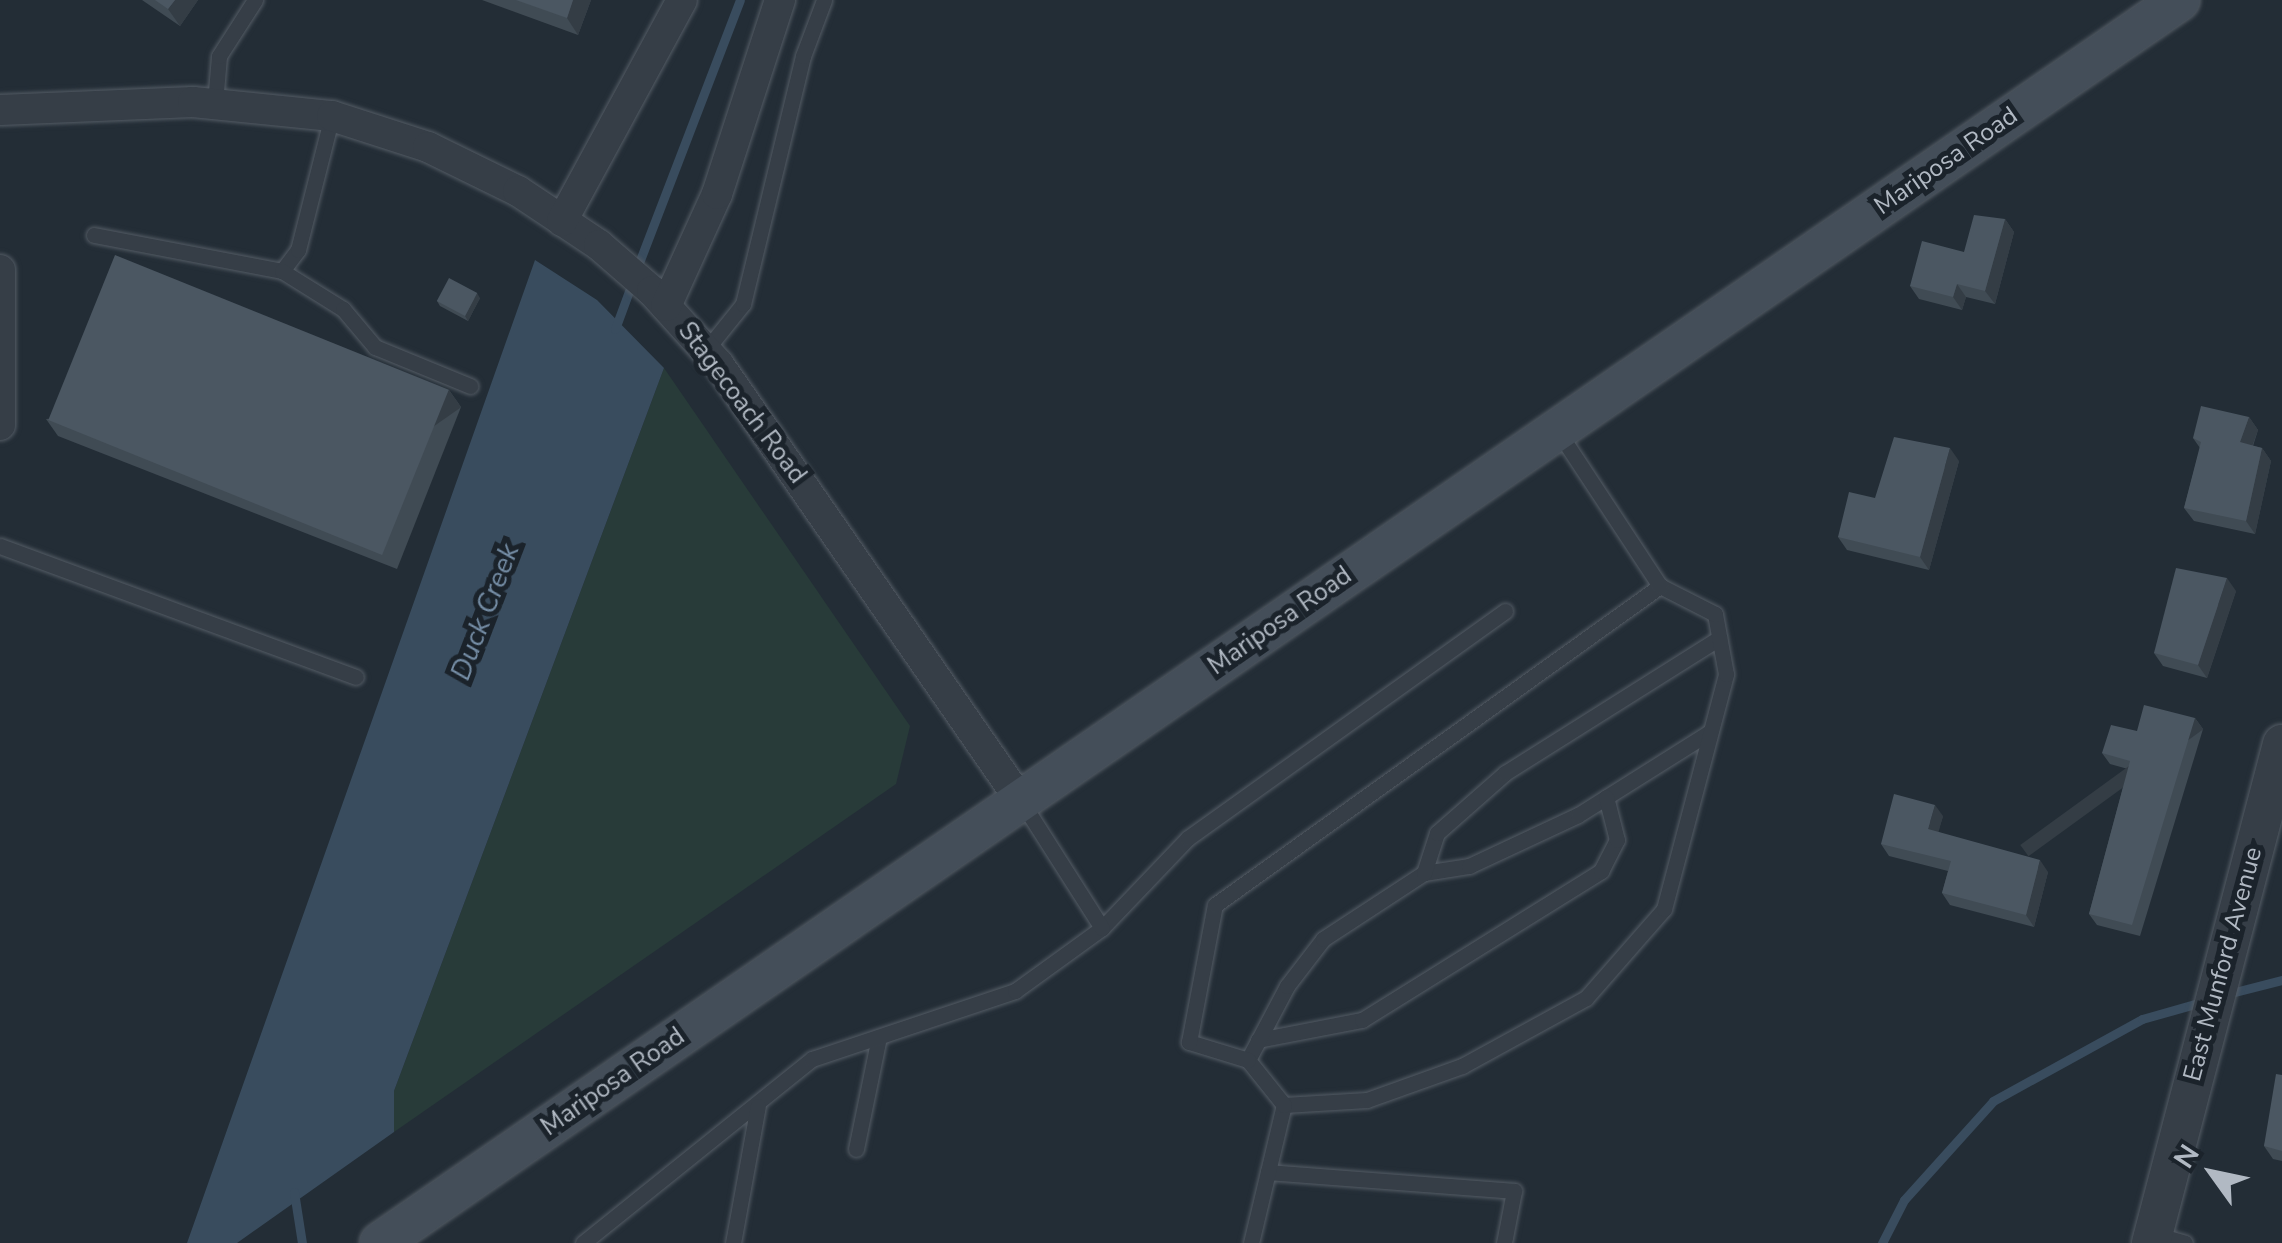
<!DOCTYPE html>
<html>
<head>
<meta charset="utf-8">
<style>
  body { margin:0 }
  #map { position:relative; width:2282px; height:1243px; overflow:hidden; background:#232d36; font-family:"Nunito Sans",sans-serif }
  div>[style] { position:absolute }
  .green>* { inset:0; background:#283b39 }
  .water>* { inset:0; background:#394c5e }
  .stream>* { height:9px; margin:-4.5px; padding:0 4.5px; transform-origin:4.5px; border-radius:4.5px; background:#394c5e }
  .roads { filter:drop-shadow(0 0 2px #545c65) drop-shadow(0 0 2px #545c65) }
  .service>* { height:15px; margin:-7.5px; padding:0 7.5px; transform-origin:7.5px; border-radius:7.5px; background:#363e47 }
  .minor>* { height:30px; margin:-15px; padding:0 15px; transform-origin:15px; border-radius:15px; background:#363e47 }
  .tertiary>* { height:38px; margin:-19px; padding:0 19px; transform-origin:19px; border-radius:19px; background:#363e47 }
  .secondary>* { height:40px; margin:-20px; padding:0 20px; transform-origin:20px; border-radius:20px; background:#444e59 }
  .wall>* { inset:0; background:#404b54 }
  .shaded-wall>* { inset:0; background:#343d45; transform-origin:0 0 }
  .building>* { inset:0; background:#4b5762; transform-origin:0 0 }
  span { translate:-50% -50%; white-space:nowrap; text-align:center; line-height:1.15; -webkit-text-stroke:10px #1b232b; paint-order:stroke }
  .street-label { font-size:25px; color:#b1b9c3 }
  .water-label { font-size:28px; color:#748ca4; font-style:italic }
  .north { position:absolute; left:2162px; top:1123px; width:100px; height:100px; -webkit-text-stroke:8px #1b232b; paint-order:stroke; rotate:303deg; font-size:28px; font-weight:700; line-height:40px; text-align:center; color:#b1b9c3 }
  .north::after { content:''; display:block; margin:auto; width:35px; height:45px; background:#b1b9c3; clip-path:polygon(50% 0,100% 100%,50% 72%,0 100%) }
</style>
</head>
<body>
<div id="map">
  <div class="green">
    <div style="clip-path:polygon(664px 368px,910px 726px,896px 784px,394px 1132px,394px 1091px)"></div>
  </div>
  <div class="water">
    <div style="clip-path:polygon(535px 260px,597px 300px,664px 368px,394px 1091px,394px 1132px,237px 1243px,187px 1243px)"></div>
  </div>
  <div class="stream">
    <div style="left:637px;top:268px;width:287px;rotate:-69deg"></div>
    <div style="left:615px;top:329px;width:49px;rotate:-69.7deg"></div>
    <div style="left:2227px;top:994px;width:57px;rotate:-14.3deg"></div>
    <div style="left:294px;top:1192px;width:52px;rotate:81.1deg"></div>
    <div style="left:1882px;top:1243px;width:48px;rotate:-62.9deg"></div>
    <div style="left:1904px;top:1200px;width:133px;rotate:-48deg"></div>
    <div style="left:1993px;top:1101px;width:170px;rotate:-28.8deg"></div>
    <div style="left:2142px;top:1019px;width:62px;rotate:-15.8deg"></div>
  </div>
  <div class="roads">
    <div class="service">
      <div style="left:215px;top:103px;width:47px;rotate:-85.1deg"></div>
      <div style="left:219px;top:56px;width:67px;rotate:-57.3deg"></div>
      <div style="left:94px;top:235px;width:191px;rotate:10.8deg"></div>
      <div style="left:282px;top:271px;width:26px;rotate:-53deg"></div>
      <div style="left:298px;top:250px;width:138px;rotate:-75.8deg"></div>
      <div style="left:282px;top:271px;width:72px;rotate:31.9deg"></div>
      <div style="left:343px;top:309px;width:50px;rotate:49.9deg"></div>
      <div style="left:375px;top:347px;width:103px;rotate:22.3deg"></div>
      <div style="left:706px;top:350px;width:59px;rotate:-51.2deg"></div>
      <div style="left:743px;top:304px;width:255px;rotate:-76.4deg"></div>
      <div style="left:803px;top:56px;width:60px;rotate:-69.4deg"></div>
      <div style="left:0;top:546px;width:379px;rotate:20.2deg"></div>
      <div style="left:1424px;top:873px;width:46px;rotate:-8.8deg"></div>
      <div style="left:1469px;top:866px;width:120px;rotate:-25.1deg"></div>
      <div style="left:1578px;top:815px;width:156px;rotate:-32.2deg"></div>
      <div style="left:1102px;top:928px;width:124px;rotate:-46.3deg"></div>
      <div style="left:1188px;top:838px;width:390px;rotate:-35.6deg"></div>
      <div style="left:1258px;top:1040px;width:106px;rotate:-10.9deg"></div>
      <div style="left:1362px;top:1020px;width:282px;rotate:-31.9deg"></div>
      <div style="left:1601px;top:871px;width:35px;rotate:-63deg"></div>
      <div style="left:1617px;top:840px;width:44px;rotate:-104.3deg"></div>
      <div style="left:1248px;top:1060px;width:84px;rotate:-62.2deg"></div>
      <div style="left:1287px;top:986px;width:59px;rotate:-52.5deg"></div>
      <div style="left:1323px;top:939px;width:121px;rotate:-33.2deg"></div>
      <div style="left:1424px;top:873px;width:42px;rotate:-72deg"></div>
      <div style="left:1437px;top:833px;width:91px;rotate:-41.4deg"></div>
      <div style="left:1505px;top:773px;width:253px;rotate:-32.2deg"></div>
      <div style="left:1284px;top:1105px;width:83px;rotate:-3.4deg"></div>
      <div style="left:1367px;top:1100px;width:101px;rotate:-19.7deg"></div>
      <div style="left:1462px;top:1066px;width:141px;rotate:-28.7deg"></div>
      <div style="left:1586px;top:998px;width:118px;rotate:-48.8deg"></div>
      <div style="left:1664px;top:909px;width:243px;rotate:-75.2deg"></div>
      <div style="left:1726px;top:674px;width:61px;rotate:-100.4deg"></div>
      <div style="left:1715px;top:614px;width:62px;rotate:-153deg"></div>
      <div style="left:856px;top:1149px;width:114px;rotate:-78.4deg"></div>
      <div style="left:1268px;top:1172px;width:247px;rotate:4.4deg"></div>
      <div style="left:1514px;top:1191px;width:53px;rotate:100.9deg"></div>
      <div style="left:2154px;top:1234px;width:32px;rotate:16deg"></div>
      <div style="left:583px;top:1243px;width:294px;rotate:-38.8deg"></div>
      <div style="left:812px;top:1059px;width:214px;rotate:-18.5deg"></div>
      <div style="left:1015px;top:991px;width:107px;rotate:-35.9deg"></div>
      <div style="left:1102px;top:928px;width:151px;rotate:-122.5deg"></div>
      <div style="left:733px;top:1243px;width:139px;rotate:-79.7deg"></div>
      <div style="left:1251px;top:1243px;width:142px;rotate:-76.6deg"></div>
      <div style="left:1284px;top:1105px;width:58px;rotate:-128.7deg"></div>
      <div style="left:1248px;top:1060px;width:62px;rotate:-163deg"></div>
      <div style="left:1189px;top:1042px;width:139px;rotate:-79.3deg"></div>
      <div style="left:1215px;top:905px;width:548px;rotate:-35.63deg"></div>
      <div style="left:1660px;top:586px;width:187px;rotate:-123.4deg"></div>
    </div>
    <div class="minor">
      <div style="left:0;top:110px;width:193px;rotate:-2.4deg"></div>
      <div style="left:193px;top:102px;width:140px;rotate:5.8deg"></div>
      <div style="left:332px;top:116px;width:101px;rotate:17.9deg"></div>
      <div style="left:428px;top:147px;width:100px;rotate:26.1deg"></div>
      <div style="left:518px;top:191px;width:97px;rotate:33.7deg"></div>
      <div style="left:599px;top:245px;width:70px;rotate:41deg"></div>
      <div style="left:652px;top:291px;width:100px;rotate:47.8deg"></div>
      <div style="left:719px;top:365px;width:530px;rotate:55.29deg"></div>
      <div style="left:562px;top:221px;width:251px;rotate:-61.5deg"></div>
      <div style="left:0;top:270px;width:155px;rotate:90deg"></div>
      <div style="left:666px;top:306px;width:123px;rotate:-65.5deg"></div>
      <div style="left:717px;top:194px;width:204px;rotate:-72deg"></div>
    </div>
    <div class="tertiary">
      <div style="left:2151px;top:1243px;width:516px;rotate:-75.29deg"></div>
    </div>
    <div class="secondary">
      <div style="left:380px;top:1243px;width:2187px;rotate:-34.63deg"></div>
    </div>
  </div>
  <div class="wall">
    <div style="clip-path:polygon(142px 0,198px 0,180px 26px)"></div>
    <div style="clip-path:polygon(482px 0,591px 0,578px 35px)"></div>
    <div style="clip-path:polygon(2005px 219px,2014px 232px,1995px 304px,1966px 297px,1962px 310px,1919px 299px,1910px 286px,1964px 252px)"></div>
    <div style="clip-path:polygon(480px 298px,468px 321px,440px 306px,437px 301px)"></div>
    <div style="clip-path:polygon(449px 390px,461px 407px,397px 569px,58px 436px,46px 419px)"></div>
    <div style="clip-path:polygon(2249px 417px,2258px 430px,2253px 446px,2262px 448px,2271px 461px,2255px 534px,2194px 521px,2184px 508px,2200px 448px,2193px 438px)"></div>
    <div style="clip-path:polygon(1959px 461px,1929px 570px,1847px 550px,1838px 537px,1875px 498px)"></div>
    <div style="clip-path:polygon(2236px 591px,2207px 678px,2163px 666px,2154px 653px)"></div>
    <div style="clip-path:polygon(2195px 718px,2203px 729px,2140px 936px,2097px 925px,2089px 914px,2128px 769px,2110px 764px,2102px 753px,2137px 731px)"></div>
    <div style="clip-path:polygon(1943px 816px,1938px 832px,2048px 872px,2034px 927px,1950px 905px,1942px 893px,1948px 871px,1889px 856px,1881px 844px)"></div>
    <div style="clip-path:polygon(2282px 1075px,2282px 1161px,2273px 1159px,2264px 1146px)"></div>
  </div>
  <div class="shaded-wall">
    <div style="clip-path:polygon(175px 0,198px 0,180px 26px,168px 9px)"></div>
    <div style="clip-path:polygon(573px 0,591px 0,578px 35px,567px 18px)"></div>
    <div style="clip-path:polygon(2005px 219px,2014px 232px,1995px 304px,1985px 291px)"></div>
    <div style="clip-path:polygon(1957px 284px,1966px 297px,1962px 310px,1953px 297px)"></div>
    <div style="clip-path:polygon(477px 293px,480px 298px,468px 321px,465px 316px)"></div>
    <div style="left:449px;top:390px;width:21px;height:174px;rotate:55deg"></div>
    <div style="clip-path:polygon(2249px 417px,2258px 430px,2249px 455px,2240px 442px)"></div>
    <div style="clip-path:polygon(1950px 448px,1959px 461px,1929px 570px,1920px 557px)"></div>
    <div style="clip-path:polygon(2262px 448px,2271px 461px,2255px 534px,2246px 521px)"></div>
    <div style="clip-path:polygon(2227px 578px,2236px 591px,2207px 678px,2198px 665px)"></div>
    <div style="left:2195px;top:718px;width:14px;height:216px;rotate:54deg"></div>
    <div style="clip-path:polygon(1935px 805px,1943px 816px,1936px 841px,1928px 829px)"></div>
    <div style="clip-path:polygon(2040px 860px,2048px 872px,2034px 927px,2026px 915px)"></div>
  </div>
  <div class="building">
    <div style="clip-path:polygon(155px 0,175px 0,168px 9px)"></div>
    <div style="clip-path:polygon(516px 0,573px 0,567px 18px)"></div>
    <div style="clip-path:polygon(1974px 215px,2005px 219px,1985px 291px,1957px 284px,1953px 297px,1910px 286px,1922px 241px,1964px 252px)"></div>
    <div style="left:115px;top:255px;width:360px;height:178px;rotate:22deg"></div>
    <div style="left:449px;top:278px;width:32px;height:26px;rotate:28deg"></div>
    <div style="clip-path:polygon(2201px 406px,2249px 417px,2240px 442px,2262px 448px,2246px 521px,2184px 508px,2201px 442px,2193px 438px)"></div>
    <div style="clip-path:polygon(1894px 437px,1950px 448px,1920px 557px,1838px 537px,1849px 492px,1875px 498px)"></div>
    <div style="clip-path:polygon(2176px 568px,2227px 578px,2198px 665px,2154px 653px)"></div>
    <div style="clip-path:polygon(2144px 705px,2195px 718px,2132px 925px,2089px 914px,2130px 761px,2102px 753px,2111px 725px,2137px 731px)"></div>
    <div style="clip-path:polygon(1894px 794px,1935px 805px,1928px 829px,2040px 860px,2026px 915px,1942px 893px,1951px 861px,1881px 844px)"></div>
    <div style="clip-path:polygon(2276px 1074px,2282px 1075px,2282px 1151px,2264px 1146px)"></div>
  </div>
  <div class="street-label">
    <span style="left:1946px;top:161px;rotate:-35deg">Mariposa Road</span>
    <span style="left:742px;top:403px;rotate:53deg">Stagecoach Road</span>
    <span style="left:1280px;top:621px;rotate:-35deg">Mariposa Road</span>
    <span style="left:2223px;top:964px;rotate:-75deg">East Munford Avenue</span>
    <span style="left:613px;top:1082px;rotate:-35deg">Mariposa Road</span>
  </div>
  <div class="water-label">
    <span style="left:485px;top:612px;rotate:-69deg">Duck Creek</span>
  </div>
  <div class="north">N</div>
</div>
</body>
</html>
